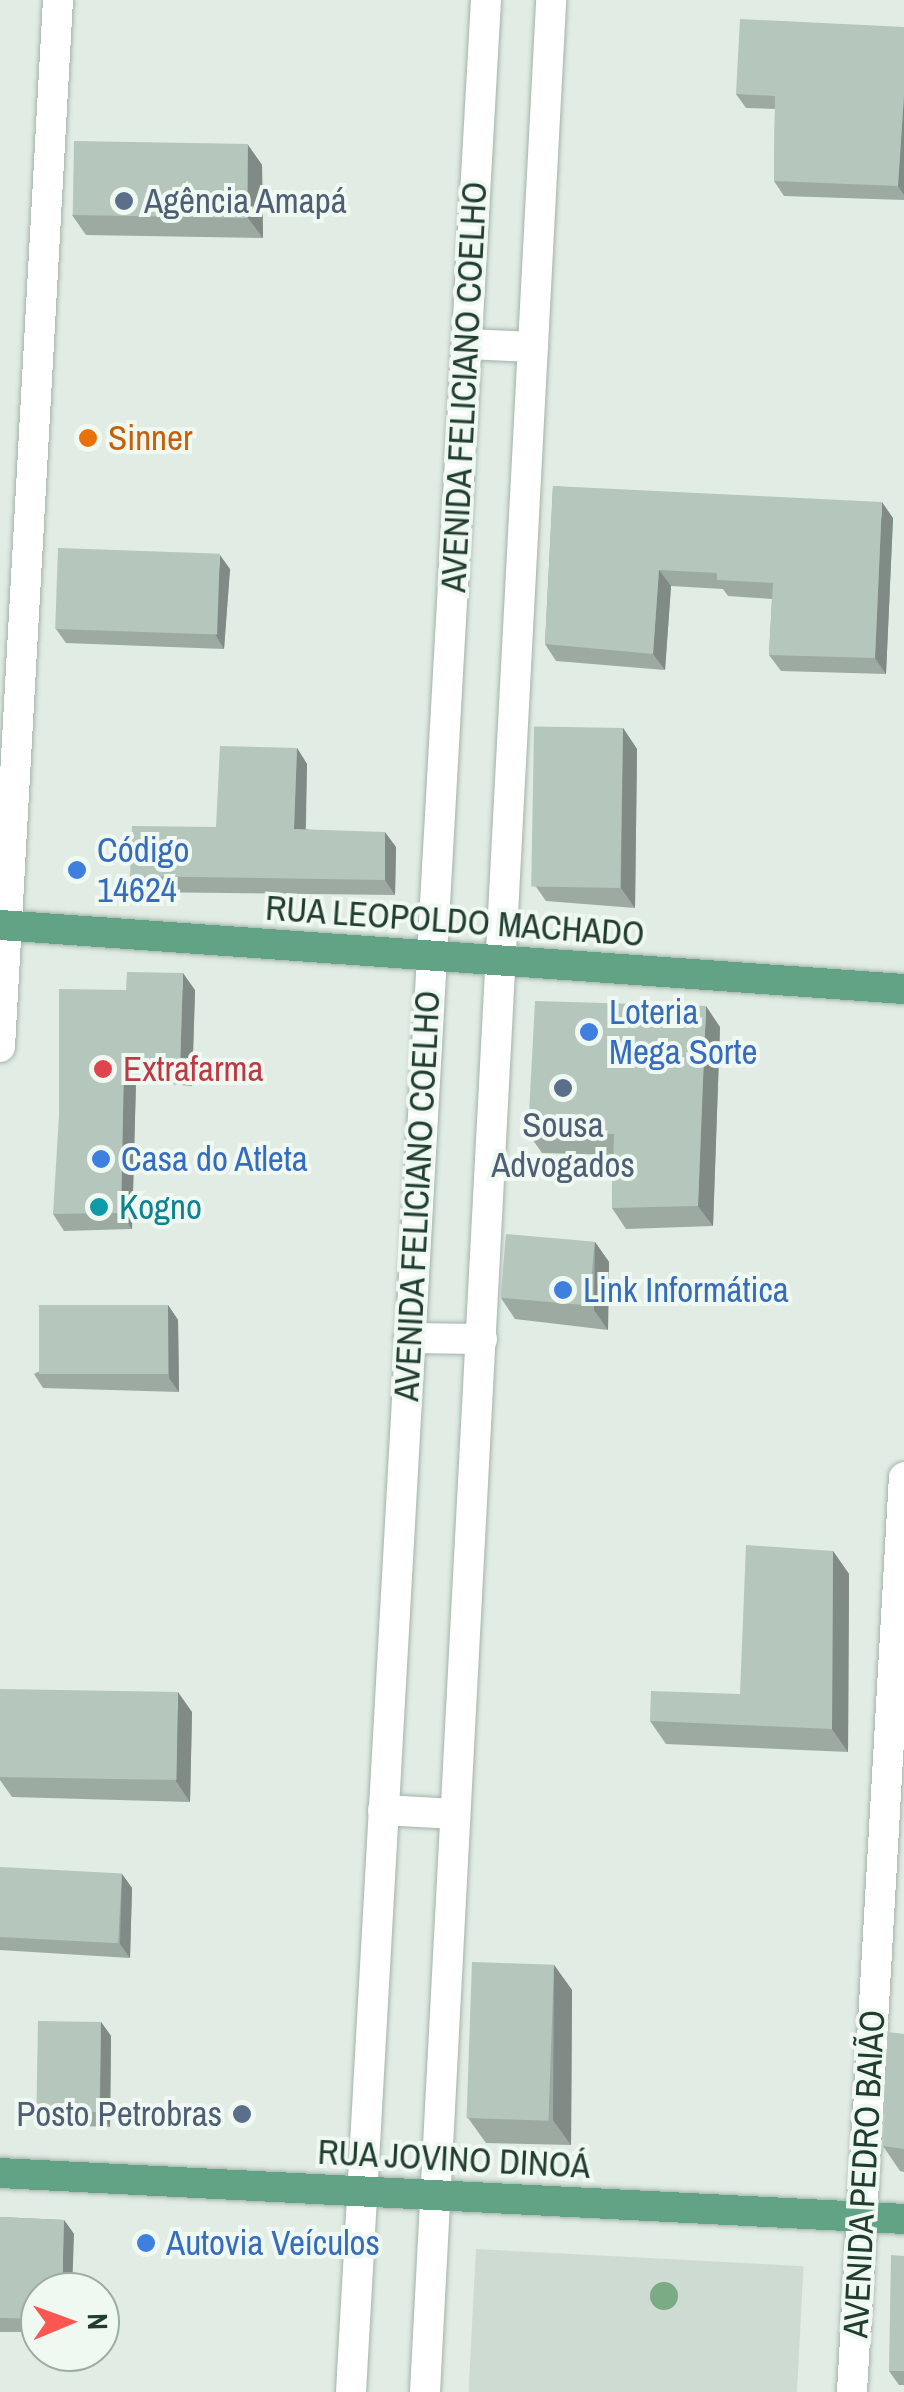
<!DOCTYPE html>
<html>
<head>
<meta charset="utf-8">
<style>
  body { margin:0 }
  #map { position:relative; width:904px; height:2392px; overflow:hidden; background:#e0ece4; font-family:"Archivo Narrow",sans-serif }
  div>[style] { position:absolute }
  .built>* { inset:0; background:#cedbd2; transform-origin:0 0 }
  .roads { filter:drop-shadow(0 0 2px #a3b4aa) drop-shadow(0 0 2px #a3b4aa) }
  .minor>* { height:30px; margin:-15px; padding:0 15px; transform-origin:15px; border-radius:15px; background:#fff }
  .major>* { height:30px; margin:-15px; padding:0 15px; transform-origin:15px; border-radius:15px; background:#62a385 }
  .trees>* { width:28px; height:28px; margin:-14px; border-radius:50%; background:#7bab84 }
  .wall>* { inset:0; background:#9caaa2 }
  .shaded-wall>* { inset:0; background:#7f8b84 }
  .building>* { inset:0; background:#b5c6bc; transform-origin:0 0 }
  .dots>* { width:28px; height:28px; translate:-50% -50%; box-sizing:border-box; border:5px solid #f0f8f2; border-radius:50% }
  span { translate:-50% -50%; white-space:nowrap; text-align:center; line-height:1.15; -webkit-text-stroke:8px #f0f8f2; paint-order:stroke }
  .service-label { font-size:35px; color:#4e5e75 }
  .left { translate:0 -50%; text-align:left }
  .right { translate:-100% -50%; text-align:right }
  .street-label { font-size:35px; color:#203d2f }
  .food-label { font-size:35px; color:#c56008 }
  .shop-label { font-size:35px; color:#366cbe }
  .health-label { font-size:35px; color:#be3a42 }
  .culture-label { font-size:35px; color:#0d838f }
  .north { position:absolute; left:20px; top:2272px; width:100px; height:100px; box-sizing:border-box; background:#f0f8f2; border:2px solid #9dada4; border-radius:50%; rotate:89deg; font-size:28px; font-weight:700; line-height:40px; text-align:center; color:#203d2f }
  .north::after { content:''; display:block; margin:auto; width:35px; height:45px; background:#f95750; clip-path:polygon(50% 0,100% 100%,50% 72%,0 100%) }
</style>
</head>
<body>
<div id="map">
  <div class="built">
    <div style="left:476px;top:2249px;width:328px;height:143px;rotate:3deg"></div>
  </div>
  <div class="roads">
    <div class="minor">
      <div style="left:467px;top:344px;width:66px;rotate:2.6deg"></div>
      <div style="left:0;top:1047px;width:1049px;rotate:-86.83deg"></div>
      <div style="left:409px;top:1338px;width:73px;rotate:0.8deg"></div>
      <div style="left:383px;top:1810px;width:72px;rotate:3.2deg"></div>
      <div style="left:351px;top:2392px;width:2396px;rotate:-86.77deg"></div>
      <div style="left:425px;top:2392px;width:2395px;rotate:-86.98deg"></div>
      <div style="left:852px;top:2392px;width:916px;rotate:-86.75deg"></div>
    </div>
    <div class="major">
      <div style="left:0;top:925px;width:906px;rotate:4.05deg"></div>
      <div style="left:0;top:2173px;width:905px;rotate:2.91deg"></div>
    </div>
  </div>
  <div class="trees">
    <div style="left:664px;top:2296px"></div>
  </div>
  <div class="wall">
    <div style="clip-path:polygon(904px 27px,904px 200px,784px 196px,774px 181px,775px 109px,746px 108px,736px 94px)"></div>
    <div style="clip-path:polygon(248px 145px,262px 165px,263px 238px,86px 235px,72px 215px)"></div>
    <div style="clip-path:polygon(553px 486px,893px 518px,886px 674px,781px 671px,769px 655px,772px 599px,728px 596px,723px 589px,671px 586px,665px 670px,556px 661px,545px 644px)"></div>
    <div style="clip-path:polygon(230px 569px,224px 649px,66px 643px,56px 629px)"></div>
    <div style="clip-path:polygon(623px 728px,637px 749px,635px 908px,546px 901px,532px 881px)"></div>
    <div style="clip-path:polygon(297px 748px,307px 764px,306px 829px,396px 847px,395px 895px,141px 892px,130px 876px,216px 827px)"></div>
    <div style="clip-path:polygon(126px 990px,195px 990px,192px 1086px,136px 1081px,132px 1229px,64px 1231px,53px 1214px)"></div>
    <div style="clip-path:polygon(720px 1027px,713px 1226px,626px 1229px,612px 1208px,613px 1155px,542px 1153px,528px 1133px)"></div>
    <div style="clip-path:polygon(595px 1242px,609px 1262px,608px 1330px,515px 1319px,501px 1298px)"></div>
    <div style="clip-path:polygon(168px 1305px,178px 1320px,179px 1392px,43px 1388px,34px 1374px)"></div>
    <div style="clip-path:polygon(833px 1551px,849px 1574px,848px 1752px,666px 1744px,650px 1721px,740px 1694px)"></div>
    <div style="clip-path:polygon(0 1689px,192px 1712px,190px 1802px,12px 1797px,0 1780px)"></div>
    <div style="clip-path:polygon(122px 1874px,132px 1888px,130px 1958px,0 1950px,0 1937px)"></div>
    <div style="clip-path:polygon(554px 1965px,572px 1990px,571px 2145px,486px 2143px,468px 2118px)"></div>
    <div style="clip-path:polygon(101px 2022px,111px 2036px,110px 2127px,49px 2125px,39px 2111px)"></div>
    <div style="clip-path:polygon(904px 2034px,904px 2172px,900px 2171px,883px 2146px)"></div>
    <div style="clip-path:polygon(0 2217px,64px 2220px,74px 2234px,40px 2292px,40px 2332px,0 2332px)"></div>
    <div style="clip-path:polygon(904px 2256px,904px 2385px,899px 2385px,889px 2371px)"></div>
  </div>
  <div class="shaded-wall">
    <div style="clip-path:polygon(904px 95px,904px 195px,898px 186px)"></div>
    <div style="clip-path:polygon(248px 145px,262px 165px,263px 238px,248px 218px)"></div>
    <div style="clip-path:polygon(882px 502px,893px 518px,886px 674px,875px 658px)"></div>
    <div style="clip-path:polygon(220px 555px,230px 569px,224px 649px,215px 634px)"></div>
    <div style="clip-path:polygon(659px 570px,671px 586px,665px 670px,653px 654px)"></div>
    <div style="clip-path:polygon(623px 728px,637px 749px,635px 908px,621px 888px)"></div>
    <div style="clip-path:polygon(297px 748px,307px 764px,305px 844px,294px 829px)"></div>
    <div style="clip-path:polygon(385px 832px,396px 847px,395px 895px,385px 880px)"></div>
    <div style="clip-path:polygon(183px 973px,195px 990px,192px 1086px,180px 1069px)"></div>
    <div style="clip-path:polygon(706px 1006px,720px 1027px,713px 1226px,698px 1206px)"></div>
    <div style="clip-path:polygon(124px 1064px,136px 1081px,132px 1229px,121px 1213px)"></div>
    <div style="clip-path:polygon(595px 1242px,609px 1262px,608px 1330px,594px 1310px)"></div>
    <div style="clip-path:polygon(168px 1305px,178px 1320px,179px 1392px,169px 1378px)"></div>
    <div style="clip-path:polygon(833px 1551px,849px 1574px,848px 1752px,832px 1729px)"></div>
    <div style="clip-path:polygon(178px 1692px,192px 1712px,190px 1802px,176px 1781px)"></div>
    <div style="clip-path:polygon(122px 1874px,132px 1888px,130px 1958px,120px 1944px)"></div>
    <div style="clip-path:polygon(554px 1965px,572px 1990px,571px 2145px,553px 2120px)"></div>
    <div style="clip-path:polygon(101px 2022px,111px 2036px,110px 2127px,100px 2113px)"></div>
    <div style="clip-path:polygon(64px 2220px,74px 2234px,72px 2292px,62px 2292px)"></div>
  </div>
  <div class="building">
    <div style="clip-path:polygon(740px 19px,904px 27px,904px 95px,898px 186px,774px 181px,775px 96px,736px 94px)"></div>
    <div style="left:74px;top:141px;width:174px;height:74px;rotate:1deg"></div>
    <div style="clip-path:polygon(553px 486px,882px 502px,875px 658px,769px 655px,773px 583px,717px 580px,717px 573px,659px 570px,653px 654px,545px 644px)"></div>
    <div style="left:58px;top:548px;width:162px;height:81px;rotate:2deg"></div>
    <div style="left:623px;top:728px;width:160px;height:89px;rotate:91deg"></div>
    <div style="clip-path:polygon(220px 746px,297px 748px,294px 829px,385px 832px,385px 880px,130px 876px,132px 826px,216px 827px)"></div>
    <div style="clip-path:polygon(127px 972px,183px 973px,180px 1069px,124px 1064px,121px 1213px,53px 1214px,59px 1115px,59px 989px,126px 990px)"></div>
    <div style="clip-path:polygon(535px 1001px,706px 1006px,698px 1206px,612px 1208px,614px 1134px,528px 1133px)"></div>
    <div style="left:506px;top:1234px;width:89px;height:64px;rotate:5deg"></div>
    <div style="left:39px;top:1305px;width:129px;height:69px"></div>
    <div style="clip-path:polygon(746px 1545px,833px 1551px,832px 1729px,650px 1721px,651px 1691px,740px 1694px)"></div>
    <div style="left:0;top:1689px;width:178px;height:88px;rotate:1deg"></div>
    <div style="left:0;top:1867px;width:122px;height:70px;rotate:3deg"></div>
    <div style="left:472px;top:1962px;width:82px;height:156px;rotate:2deg"></div>
    <div style="left:38px;top:2021px;width:63px;height:90px;rotate:1deg"></div>
    <div style="clip-path:polygon(888px 2032px,904px 2034px,904px 2149px,883px 2146px)"></div>
    <div style="clip-path:polygon(0 2217px,64px 2220px,62px 2292px,40px 2292px,40px 2319px,0 2318px)"></div>
    <div style="clip-path:polygon(891px 2255px,904px 2256px,904px 2371px,889px 2371px)"></div>
  </div>
  <div class="dots">
    <div style="left:124px;top:201px;background:#5c6f8a"></div>
    <div style="left:88px;top:438px;background:#e8710a"></div>
    <div style="left:77px;top:870px;background:#3f7fe0"></div>
    <div style="left:589px;top:1032px;background:#3f7fe0"></div>
    <div style="left:103px;top:1069px;background:#e0444e"></div>
    <div style="left:563px;top:1088px;background:#5c6f8a"></div>
    <div style="left:101px;top:1159px;background:#3f7fe0"></div>
    <div style="left:99px;top:1207px;background:#0f9aa8"></div>
    <div style="left:563px;top:1290px;background:#3f7fe0"></div>
    <div style="left:242px;top:2114px;background:#5c6f8a"></div>
    <div style="left:146px;top:2243px;background:#3f7fe0"></div>
  </div>
  <div class="service-label">
    <span class="left" style="left:144px;top:201px">Agência Amapá</span>
    <span style="left:563px;top:1145px">Sousa<br>Advogados</span>
    <span class="right" style="left:222px;top:2114px">Posto Petrobras</span>
  </div>
  <div class="street-label">
    <span style="left:464px;top:387px;rotate:-87deg">AVENIDA FELICIANO COELHO</span>
    <span style="left:455px;top:921px;rotate:4deg">RUA LEOPOLDO MACHADO</span>
    <span style="left:417px;top:1196px;rotate:-87deg">AVENIDA FELICIANO COELHO</span>
    <span style="left:454px;top:2159px;rotate:3deg">RUA JOVINO DINOÁ</span>
    <span style="left:864px;top:2174px;rotate:-87deg">AVENIDA PEDRO BAIÃO</span>
  </div>
  <div class="food-label">
    <span class="left" style="left:108px;top:438px">Sinner</span>
  </div>
  <div class="shop-label">
    <span class="left" style="left:97px;top:870px">Código<br>14624</span>
    <span class="left" style="left:609px;top:1032px">Loteria<br>Mega Sorte</span>
    <span class="left" style="left:121px;top:1159px">Casa do Atleta</span>
    <span class="left" style="left:583px;top:1290px">Link Informática</span>
    <span class="left" style="left:166px;top:2243px">Autovia Veículos</span>
  </div>
  <div class="health-label">
    <span class="left" style="left:123px;top:1069px">Extrafarma</span>
  </div>
  <div class="culture-label">
    <span class="left" style="left:119px;top:1207px">Kogno</span>
  </div>
  <div class="north">N</div>
</div>
</body>
</html>
